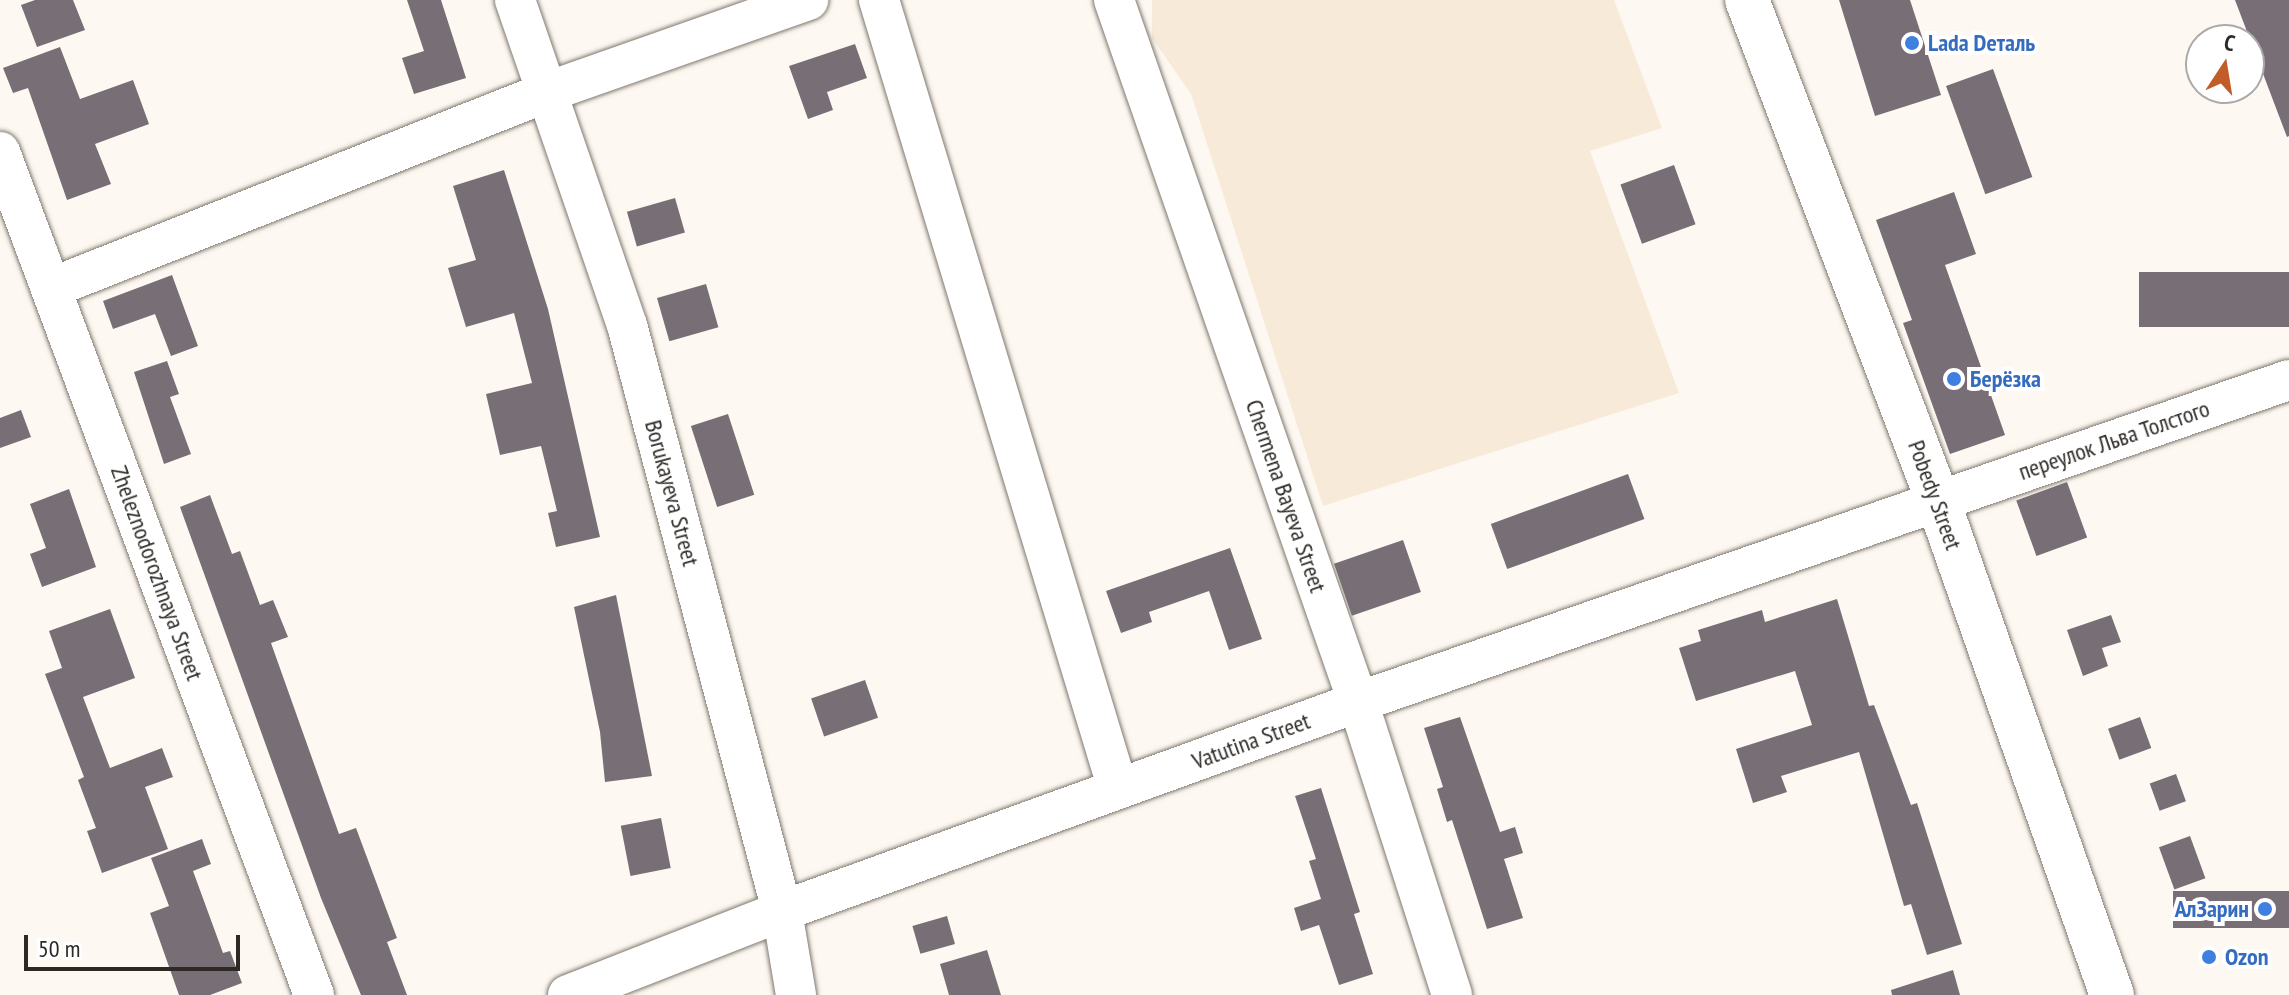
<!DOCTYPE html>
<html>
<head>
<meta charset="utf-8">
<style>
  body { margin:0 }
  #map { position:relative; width:2289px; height:995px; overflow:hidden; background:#fef8f2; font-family:"PT Sans Narrow",sans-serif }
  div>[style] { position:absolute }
  .built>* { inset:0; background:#f8ead9 }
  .building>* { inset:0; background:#786e75; transform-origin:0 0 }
  .roads { filter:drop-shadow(0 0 2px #7f786e) drop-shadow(0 0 2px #7f786e) }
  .minor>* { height:40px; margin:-20px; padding:0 20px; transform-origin:20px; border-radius:20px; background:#fff }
  .major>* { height:44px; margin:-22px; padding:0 22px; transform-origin:22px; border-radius:22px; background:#fff }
  .dots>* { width:22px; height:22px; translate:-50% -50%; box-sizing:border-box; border:4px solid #fff; border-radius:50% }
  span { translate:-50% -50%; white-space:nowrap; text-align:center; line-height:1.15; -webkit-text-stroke:8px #fff; paint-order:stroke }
  .shop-label { font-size:24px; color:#366cbe; font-weight:700 }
  .left { translate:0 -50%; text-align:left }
  .right { translate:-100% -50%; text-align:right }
  .street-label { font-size:24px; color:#2d2a26 }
  .north { position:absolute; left:2185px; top:24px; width:80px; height:80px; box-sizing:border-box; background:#fff; border:2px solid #abaaa8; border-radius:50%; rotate:12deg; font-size:22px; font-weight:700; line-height:32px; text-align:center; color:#2d2a26 }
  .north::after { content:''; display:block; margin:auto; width:28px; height:36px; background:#c15d28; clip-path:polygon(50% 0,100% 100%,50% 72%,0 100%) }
  .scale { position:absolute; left:24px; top:935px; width:216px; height:36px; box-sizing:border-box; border:4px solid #2d2a26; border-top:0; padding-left:10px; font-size:24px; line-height:28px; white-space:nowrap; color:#2d2a26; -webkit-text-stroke:6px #fff; paint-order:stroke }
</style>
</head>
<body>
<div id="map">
  <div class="built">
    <div style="clip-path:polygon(1152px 0,1614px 0,1662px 128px,1590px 151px,1679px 393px,1323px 506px,1191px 94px,1152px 38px)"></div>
  </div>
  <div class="building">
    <div style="clip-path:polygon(35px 0,73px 0,85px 30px,37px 47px,21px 5px)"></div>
    <div style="clip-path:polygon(407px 0,441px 0,466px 78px,414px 94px,402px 58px,424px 51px)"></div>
    <div style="clip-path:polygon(1839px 0,1910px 0,1941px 95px,1875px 116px)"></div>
    <div style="clip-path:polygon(2235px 0,2289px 0,2289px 136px,2287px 137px)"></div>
    <div style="clip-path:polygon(855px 44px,867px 78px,827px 92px,833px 110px,808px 119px,789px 66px)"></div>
    <div style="clip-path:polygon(60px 47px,80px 99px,133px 80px,149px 124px,95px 144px,111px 184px,67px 200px,28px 88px,13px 93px,3px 68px)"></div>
    <div style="left:1993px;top:69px;width:115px;height:50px;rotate:70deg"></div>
    <div style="left:1674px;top:165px;width:63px;height:57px;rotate:70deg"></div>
    <div style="clip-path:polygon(504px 170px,548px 309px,600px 537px,556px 547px,548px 513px,557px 511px,541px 446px,500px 455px,486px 394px,532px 383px,514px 313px,466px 327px,448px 268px,476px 260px,453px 186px)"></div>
    <div style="clip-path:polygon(1954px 192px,1976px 254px,1945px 265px,2005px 435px,1950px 454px,1903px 323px,1912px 320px,1876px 220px)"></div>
    <div style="left:675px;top:198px;width:36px;height:50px;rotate:74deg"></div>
    <div style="left:2289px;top:272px;width:55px;height:150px;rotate:90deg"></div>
    <div style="clip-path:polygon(172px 275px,198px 346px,171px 356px,155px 314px,113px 329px,103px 301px)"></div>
    <div style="left:706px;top:284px;width:45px;height:51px;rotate:74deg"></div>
    <div style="clip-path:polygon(167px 361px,179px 394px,170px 397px,191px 454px,164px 464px,134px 372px)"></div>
    <div style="clip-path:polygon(21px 410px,31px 437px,0 448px,0 418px)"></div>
    <div style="left:728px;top:414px;width:85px;height:39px;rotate:72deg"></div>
    <div style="left:1628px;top:474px;width:48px;height:146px;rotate:70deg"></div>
    <div style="left:2067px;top:482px;width:59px;height:54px;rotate:70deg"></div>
    <div style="clip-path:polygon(69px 489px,96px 567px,42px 587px,30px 554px,46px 548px,30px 504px)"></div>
    <div style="clip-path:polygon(210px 495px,232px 554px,240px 551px,260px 605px,273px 600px,288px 637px,271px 643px,339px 834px,356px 828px,397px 938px,387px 942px,407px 995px,361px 995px,321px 898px,180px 507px)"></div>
    <div style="left:1403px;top:540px;width:55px;height:73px;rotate:71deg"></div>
    <div style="clip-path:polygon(1230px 548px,1262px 639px,1229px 650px,1209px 591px,1149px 612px,1152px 622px,1121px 633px,1106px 591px)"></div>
    <div style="clip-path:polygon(616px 595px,652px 776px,605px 782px,600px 732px,574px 607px)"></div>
    <div style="clip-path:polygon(1837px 599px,1869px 706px,1874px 705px,1911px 805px,1917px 803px,1962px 944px,1927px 955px,1911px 904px,1904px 906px,1859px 752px,1781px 776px,1787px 792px,1753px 803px,1736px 749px,1812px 725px,1795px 671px,1696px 701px,1679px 648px,1701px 641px,1698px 630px,1762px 610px,1765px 622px)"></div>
    <div style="clip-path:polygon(110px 609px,135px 678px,83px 697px,110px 768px,162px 748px,173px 777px,145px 787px,168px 849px,102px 873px,87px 831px,96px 828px,78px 780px,84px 777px,45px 674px,62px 668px,49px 631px)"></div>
    <div style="clip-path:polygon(2111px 615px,2121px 642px,2102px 648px,2108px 666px,2083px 676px,2067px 630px)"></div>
    <div style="left:865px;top:680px;width:40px;height:57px;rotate:71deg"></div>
    <div style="clip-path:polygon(1460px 717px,1500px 832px,1515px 827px,1523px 853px,1504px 859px,1523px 918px,1487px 929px,1452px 820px,1447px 822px,1437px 789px,1443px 787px,1424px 728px)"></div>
    <div style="left:2140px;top:717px;width:33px;height:34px;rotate:70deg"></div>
    <div style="left:2176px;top:774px;width:29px;height:28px;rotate:70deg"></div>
    <div style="clip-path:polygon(1321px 788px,1360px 912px,1354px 914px,1373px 974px,1339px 985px,1319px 925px,1301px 931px,1294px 908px,1321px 899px,1309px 861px,1316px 859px,1295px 796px)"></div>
    <div style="left:661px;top:818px;width:51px;height:41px;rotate:79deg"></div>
    <div style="left:2190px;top:836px;width:45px;height:33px;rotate:70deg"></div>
    <div style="clip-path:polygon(202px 839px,211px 864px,193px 871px,223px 953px,230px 951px,242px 983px,210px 995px,179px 995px,150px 913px,169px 906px,151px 858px)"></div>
    <div style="left:2289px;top:891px;width:37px;height:116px;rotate:90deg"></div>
    <div style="left:947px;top:916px;width:29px;height:36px;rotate:74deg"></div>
    <div style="clip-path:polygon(987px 950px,1001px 995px,949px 995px,940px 964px)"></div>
    <div style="clip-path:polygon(1953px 970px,1960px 995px,1892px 995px,1891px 990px)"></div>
  </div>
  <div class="roads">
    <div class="minor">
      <div style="left:515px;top:0;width:344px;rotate:71deg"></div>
      <div style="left:627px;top:325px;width:606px;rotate:75.18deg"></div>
      <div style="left:782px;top:911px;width:85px;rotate:80.5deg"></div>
      <div style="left:879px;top:0;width:824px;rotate:73.15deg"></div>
      <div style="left:1114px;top:0;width:743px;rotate:70.83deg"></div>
      <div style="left:1358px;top:702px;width:308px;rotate:72.2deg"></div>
      <div style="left:0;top:152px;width:900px;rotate:69.57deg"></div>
      <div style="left:51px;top:288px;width:533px;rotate:-21.56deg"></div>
      <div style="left:547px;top:92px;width:277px;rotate:-19.4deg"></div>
      <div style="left:568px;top:995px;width:230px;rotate:-21.4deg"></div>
      <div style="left:782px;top:911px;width:613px;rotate:-19.94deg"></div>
      <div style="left:1358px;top:702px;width:985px;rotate:-19.08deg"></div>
    </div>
    <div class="major">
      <div style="left:1747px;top:0;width:536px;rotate:69.13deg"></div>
      <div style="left:1938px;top:501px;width:524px;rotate:70.6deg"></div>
    </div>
  </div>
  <div class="dots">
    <div style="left:1912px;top:43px;background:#3f7fe0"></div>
    <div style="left:1954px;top:379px;background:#3f7fe0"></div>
    <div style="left:2265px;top:909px;background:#3f7fe0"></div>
    <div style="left:2209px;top:957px;background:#3f7fe0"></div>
  </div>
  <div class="shop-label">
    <span class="left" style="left:1928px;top:43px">Lada Dеталь</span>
    <span class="left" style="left:1970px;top:379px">Берёзка</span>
    <span class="right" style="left:2249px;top:909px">АлЗарин</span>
    <span class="left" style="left:2225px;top:957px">Ozon</span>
  </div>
  <div class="street-label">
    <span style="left:2114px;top:440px;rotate:-19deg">переулок Льва Толстого</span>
    <span style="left:672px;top:493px;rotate:75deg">Borukayeva Street</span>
    <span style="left:1935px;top:495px;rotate:70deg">Pobedy Street</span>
    <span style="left:1286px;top:496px;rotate:71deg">Chermena Bayeva Street</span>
    <span style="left:157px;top:573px;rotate:70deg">Zheleznodorozhnaya Street</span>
    <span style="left:1251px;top:741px;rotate:-20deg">Vatutina Street</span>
  </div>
  <div class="north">С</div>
  <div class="scale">50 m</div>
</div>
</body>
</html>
